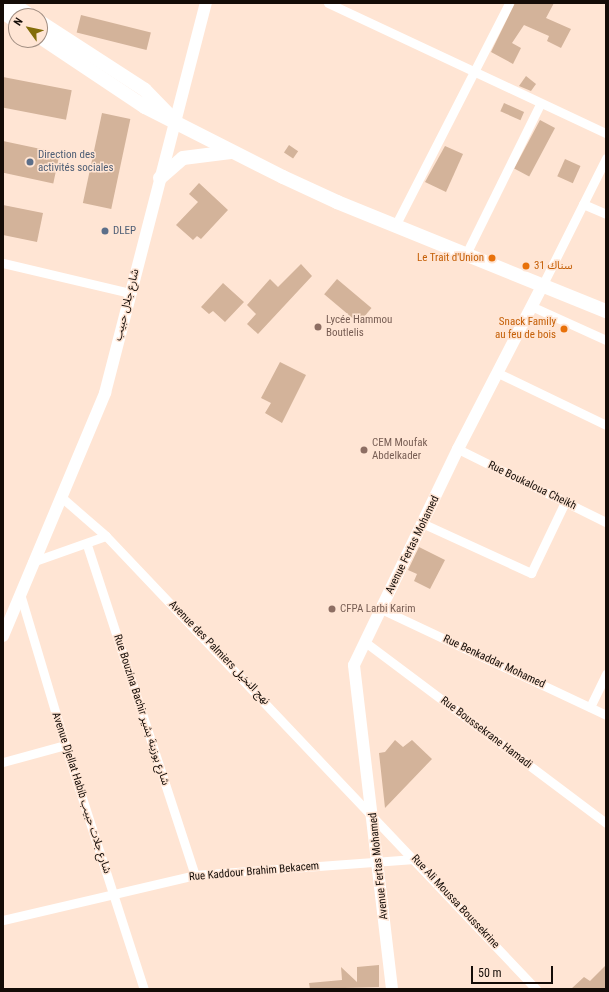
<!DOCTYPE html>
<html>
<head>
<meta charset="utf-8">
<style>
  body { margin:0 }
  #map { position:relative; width:609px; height:992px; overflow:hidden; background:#ffe5d4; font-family:"Roboto Condensed","Noto Sans Arabic",sans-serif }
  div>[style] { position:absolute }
  .building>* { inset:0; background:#d3b39a; transform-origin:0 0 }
  .street>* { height:9px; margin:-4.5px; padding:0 4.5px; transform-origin:4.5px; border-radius:4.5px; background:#fff }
  .secondary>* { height:12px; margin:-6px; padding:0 6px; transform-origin:6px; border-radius:6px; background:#fff }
  .primary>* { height:14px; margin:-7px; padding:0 7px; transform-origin:7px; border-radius:7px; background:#fff }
  .dots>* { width:11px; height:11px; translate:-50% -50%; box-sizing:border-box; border:2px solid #ffe5d4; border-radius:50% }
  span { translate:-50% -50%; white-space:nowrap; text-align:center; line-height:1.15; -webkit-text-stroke:3px #ffe5d4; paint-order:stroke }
  .service-label { font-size:11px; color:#4e5e75 }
  .left { translate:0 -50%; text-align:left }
  .food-label { font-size:11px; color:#c56008 }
  .right { translate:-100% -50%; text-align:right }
  .street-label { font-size:11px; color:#140c07 }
  .education-label { font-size:11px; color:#785e54 }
  .frame { position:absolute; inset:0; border:4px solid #140c07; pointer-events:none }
  .north { position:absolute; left:8px; top:8px; width:40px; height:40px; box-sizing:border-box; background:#ffe5d4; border:1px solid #a18e82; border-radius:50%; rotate:303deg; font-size:11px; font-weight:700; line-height:16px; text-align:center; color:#140c07 }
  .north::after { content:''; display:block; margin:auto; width:14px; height:18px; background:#836d09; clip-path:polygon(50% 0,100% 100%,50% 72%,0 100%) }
  .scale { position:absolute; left:471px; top:966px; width:82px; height:18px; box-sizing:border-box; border:2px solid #140c07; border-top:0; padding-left:5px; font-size:12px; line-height:14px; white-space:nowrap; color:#140c07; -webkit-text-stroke:3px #ffe5d4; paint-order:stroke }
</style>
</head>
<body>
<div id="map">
  <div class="building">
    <div style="clip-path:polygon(515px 3px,554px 3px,546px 18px,571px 29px,561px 48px,547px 41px,549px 36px,524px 25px,512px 43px,521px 48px,513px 64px,491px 52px)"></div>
    <div style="left:81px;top:15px;width:72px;height:18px;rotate:14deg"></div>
    <div style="clip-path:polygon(526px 76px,536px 84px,531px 91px,519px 86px)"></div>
    <div style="left:3px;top:77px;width:70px;height:30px;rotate:11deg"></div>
    <div style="left:504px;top:103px;width:22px;height:9px;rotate:24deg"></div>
    <div style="left:102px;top:113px;width:29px;height:92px;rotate:12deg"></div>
    <div style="left:540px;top:120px;width:17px;height:55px;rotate:28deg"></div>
    <div style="left:3px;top:141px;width:58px;height:31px;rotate:12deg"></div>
    <div style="left:289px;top:145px;width:11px;height:9px;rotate:34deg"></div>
    <div style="clip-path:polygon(445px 146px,463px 154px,446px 192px,425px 182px)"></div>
    <div style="left:565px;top:159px;width:17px;height:19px;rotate:24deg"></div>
    <div style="clip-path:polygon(199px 183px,228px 210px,201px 239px,197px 236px,193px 240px,176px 225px,198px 202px,189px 194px)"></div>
    <div style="clip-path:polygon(3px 205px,43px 213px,37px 242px,3px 235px)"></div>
    <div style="clip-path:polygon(301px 264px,312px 276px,258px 334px,247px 324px,256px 314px,247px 305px,270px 279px,278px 287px)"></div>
    <div style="left:337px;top:279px;width:45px;height:20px;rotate:40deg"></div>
    <div style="clip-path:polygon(223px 283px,244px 302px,225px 322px,213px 311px,209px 314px,201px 307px)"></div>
    <div style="clip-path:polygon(280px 362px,306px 375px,282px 423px,265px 413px,271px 403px,261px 398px)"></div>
    <div style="clip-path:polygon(419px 547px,445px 560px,430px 589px,414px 581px,417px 574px,408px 570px)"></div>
    <div style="clip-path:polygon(395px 740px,403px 747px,412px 740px,432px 759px,385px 808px,379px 753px,385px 752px)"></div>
    <div style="clip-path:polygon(379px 965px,379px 987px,310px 989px,309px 983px,342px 980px,341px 967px,357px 982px,357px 967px)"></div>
    <div style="clip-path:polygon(606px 965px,606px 989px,571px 989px,584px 977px,590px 981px)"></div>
  </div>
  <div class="street">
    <div style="left:328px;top:3px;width:307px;rotate:25.1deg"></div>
    <div style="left:583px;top:204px;width:25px;rotate:23deg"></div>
    <div style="left:395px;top:226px;width:250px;rotate:-62.9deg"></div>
    <div style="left:466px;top:254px;width:167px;rotate:-63.7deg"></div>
    <div style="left:3px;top:263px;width:130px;rotate:13.3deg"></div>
    <div style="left:543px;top:284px;width:141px;rotate:-63.4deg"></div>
    <div style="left:531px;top:306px;width:82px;rotate:24.4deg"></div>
    <div style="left:498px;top:373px;width:120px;rotate:25.7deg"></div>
    <div style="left:458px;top:449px;width:165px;rotate:26.3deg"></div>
    <div style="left:60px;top:496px;width:61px;rotate:41deg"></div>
    <div style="left:106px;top:536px;width:625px;rotate:46.49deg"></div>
    <div style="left:424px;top:524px;width:118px;rotate:24.6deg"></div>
    <div style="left:531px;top:573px;width:79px;rotate:-64.4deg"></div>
    <div style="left:87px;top:545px;width:347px;rotate:71.9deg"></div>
    <div style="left:32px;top:562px;width:78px;rotate:-19.4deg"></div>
    <div style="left:21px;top:597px;width:154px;rotate:73.4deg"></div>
    <div style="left:65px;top:745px;width:256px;rotate:72.1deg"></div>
    <div style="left:381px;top:609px;width:249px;rotate:25.2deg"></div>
    <div style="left:365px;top:642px;width:301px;rotate:36.9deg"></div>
    <div style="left:590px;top:707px;width:37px;rotate:-64deg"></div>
    <div style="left:3px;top:762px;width:64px;rotate:-15.3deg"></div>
    <div style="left:3px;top:920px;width:197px;rotate:-13.2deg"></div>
    <div style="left:195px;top:875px;width:220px;rotate:-4.2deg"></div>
  </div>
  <div class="secondary">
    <div style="left:3px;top:636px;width:264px;rotate:-67.2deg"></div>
    <div style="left:105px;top:393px;width:403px;rotate:-75.5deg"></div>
    <div style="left:392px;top:989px;width:326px;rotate:-96.7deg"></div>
    <div style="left:354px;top:665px;width:240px;rotate:-64.3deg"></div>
    <div style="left:458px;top:449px;width:186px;rotate:-62.7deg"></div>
  </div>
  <div class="primary">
    <div style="left:11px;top:3px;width:24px;rotate:33deg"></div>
    <div style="left:3px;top:12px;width:16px;rotate:35deg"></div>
    <div style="left:40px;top:22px;width:125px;rotate:32.9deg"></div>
    <div style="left:145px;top:90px;width:35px;rotate:46deg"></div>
    <div style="left:40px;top:37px;width:126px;rotate:33.7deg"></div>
    <div style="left:145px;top:107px;width:155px;rotate:26.9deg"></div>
    <div style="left:283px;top:177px;width:60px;rotate:24.8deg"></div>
    <div style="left:337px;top:202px;width:290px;rotate:22.1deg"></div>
    <div style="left:160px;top:178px;width:30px;rotate:-41deg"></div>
    <div style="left:183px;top:158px;width:48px;rotate:-7.1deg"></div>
  </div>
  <div class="dots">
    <div style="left:30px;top:162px;background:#5c6f8a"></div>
    <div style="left:105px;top:231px;background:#5c6f8a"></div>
    <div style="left:492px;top:258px;background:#e8710a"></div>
    <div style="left:526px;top:266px;background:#e8710a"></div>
    <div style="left:318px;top:327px;background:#8d6e63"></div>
    <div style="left:564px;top:329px;background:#e8710a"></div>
    <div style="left:364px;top:450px;background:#8d6e63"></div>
    <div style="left:332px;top:609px;background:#8d6e63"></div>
  </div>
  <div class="service-label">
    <span class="left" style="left:38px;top:162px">Direction des<br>activités sociales</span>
    <span class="left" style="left:113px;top:231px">DLEP</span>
  </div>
  <div class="food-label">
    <span class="right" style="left:484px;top:258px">Le Trait d'Union</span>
    <span class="left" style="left:534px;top:266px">سناك 31</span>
    <span class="right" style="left:556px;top:329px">Snack Family<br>au feu de bois</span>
  </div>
  <div class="street-label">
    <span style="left:127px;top:305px;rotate:-76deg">شارع جلال حبيب</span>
    <span style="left:532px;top:486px;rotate:26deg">Rue Boukaloua Cheikh</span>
    <span style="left:413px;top:545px;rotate:-64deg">Avenue Fertas Mohamed</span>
    <span style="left:219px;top:653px;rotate:46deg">Avenue des Palmiers نهج النخيل</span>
    <span style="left:494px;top:662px;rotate:25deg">Rue Benkaddar Mohamed</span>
    <span style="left:141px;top:710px;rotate:72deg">Rue Bouzina Bachir شارع بوزينة بشير</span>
    <span style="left:486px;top:733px;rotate:37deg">Rue Boussekrane Hamadi</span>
    <span style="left:81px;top:793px;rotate:72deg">Avenue Djellat Habib شارع جلات حبيب</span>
    <span style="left:379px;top:866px;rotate:-96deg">Avenue Fertas Mohamed</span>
    <span style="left:254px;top:872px;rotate:-5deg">Rue Kaddour Brahim Bekacem</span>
    <span style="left:455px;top:902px;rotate:47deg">Rue Ali Moussa Boussekrine</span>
  </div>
  <div class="education-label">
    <span class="left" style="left:326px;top:327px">Lycée Hammou<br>Boutlelis</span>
    <span class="left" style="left:372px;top:450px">CEM Moufak<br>Abdelkader</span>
    <span class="left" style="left:340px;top:609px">CFPA Larbi Karim</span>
  </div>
  <div class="frame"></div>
  <div class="north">N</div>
  <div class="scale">50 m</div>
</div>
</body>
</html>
